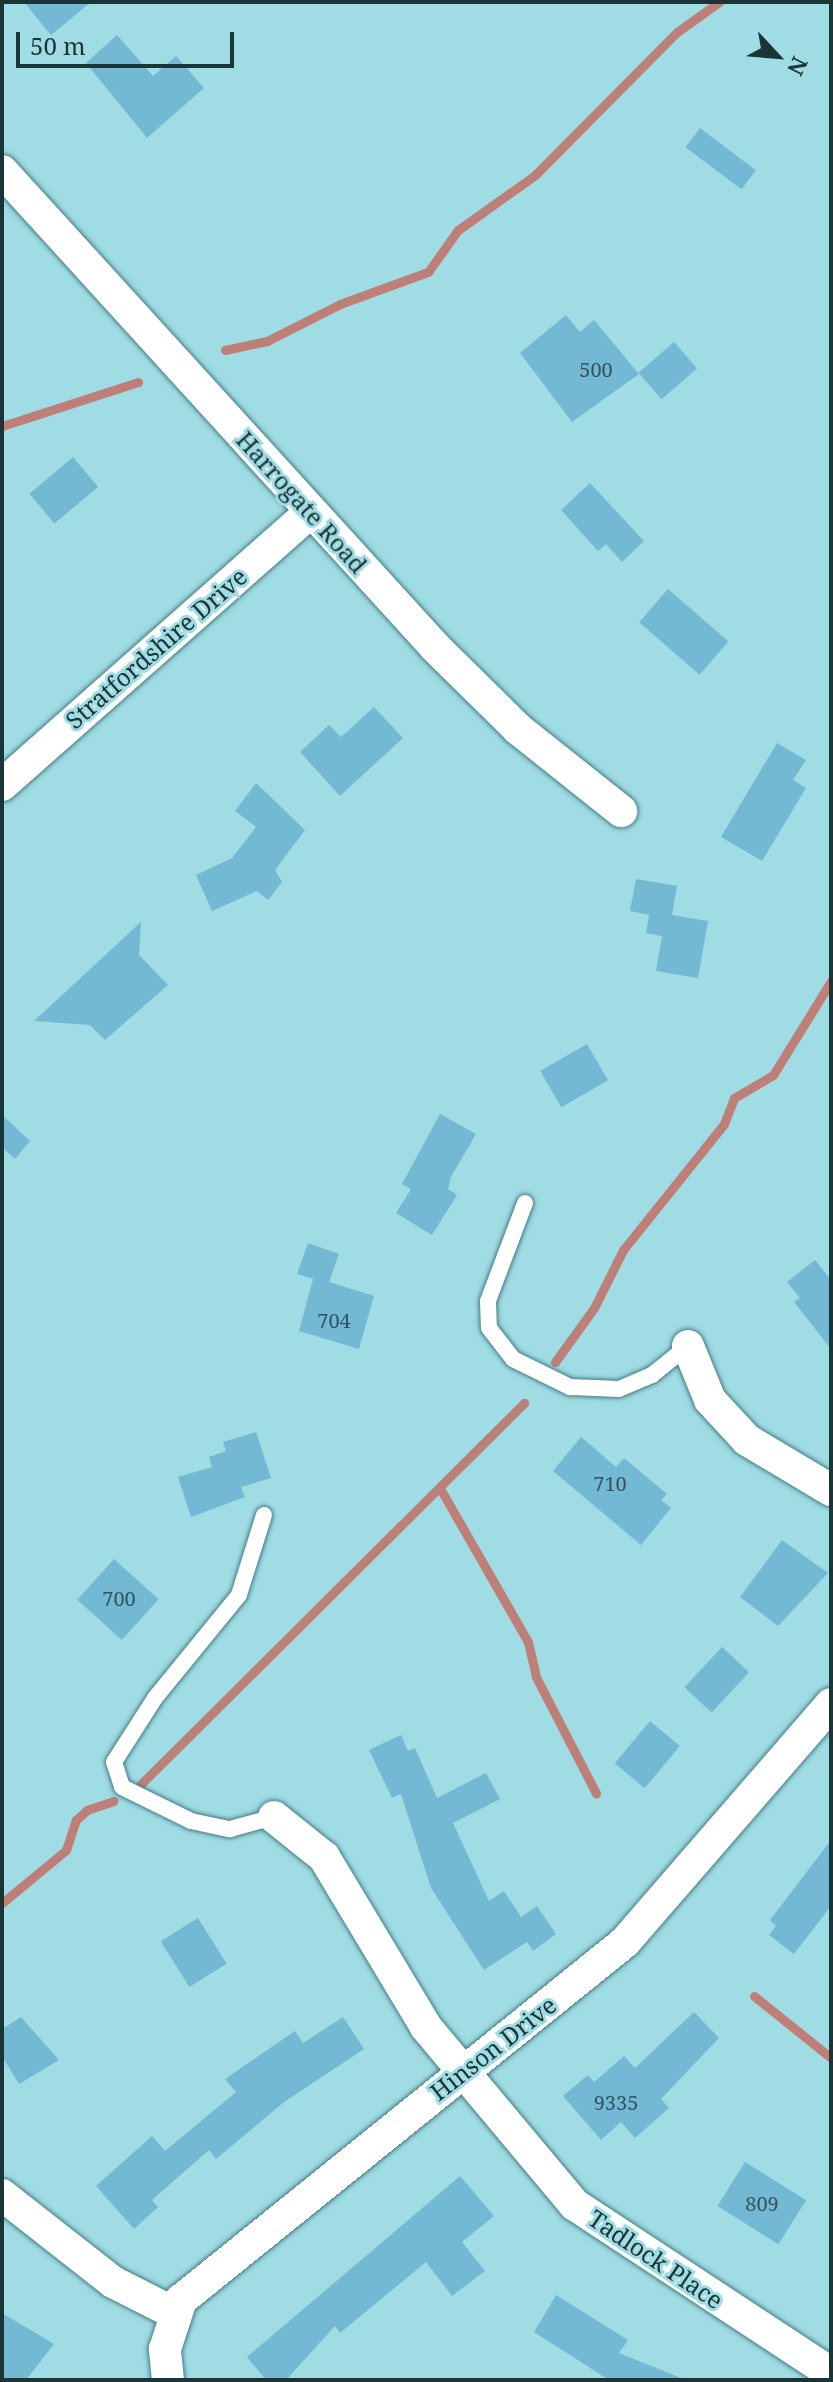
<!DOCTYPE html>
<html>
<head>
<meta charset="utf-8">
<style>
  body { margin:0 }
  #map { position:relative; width:833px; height:2382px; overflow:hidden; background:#a0dce3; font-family:"Noto Serif",serif }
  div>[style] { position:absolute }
  .stream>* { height:9px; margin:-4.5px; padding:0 4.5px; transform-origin:4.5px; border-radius:4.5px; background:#be7f79 }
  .building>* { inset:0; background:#73b9d4; transform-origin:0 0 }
  .roads { filter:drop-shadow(0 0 2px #437d84) drop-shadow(0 0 2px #437d84) }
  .lane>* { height:16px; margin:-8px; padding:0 8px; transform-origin:8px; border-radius:8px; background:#fff }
  .street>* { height:32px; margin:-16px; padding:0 16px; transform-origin:16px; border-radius:16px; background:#fff }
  span { translate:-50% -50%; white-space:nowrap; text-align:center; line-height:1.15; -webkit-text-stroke:6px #a0dce3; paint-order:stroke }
  .number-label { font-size:20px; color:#31555e }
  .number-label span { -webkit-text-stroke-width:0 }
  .street-label { font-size:24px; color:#1b3436 }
  .frame { position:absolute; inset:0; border:4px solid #1b3436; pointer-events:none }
  .north { position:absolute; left:737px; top:16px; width:80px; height:80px; -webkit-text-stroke:6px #a0dce3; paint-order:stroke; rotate:116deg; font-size:22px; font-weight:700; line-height:32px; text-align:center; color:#1b3436 }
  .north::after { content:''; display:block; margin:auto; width:28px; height:36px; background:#1b3436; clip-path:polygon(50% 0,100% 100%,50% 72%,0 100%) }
  .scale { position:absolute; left:16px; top:32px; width:218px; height:36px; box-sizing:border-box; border:4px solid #1b3436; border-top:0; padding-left:10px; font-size:24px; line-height:28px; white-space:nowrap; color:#1b3436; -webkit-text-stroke:6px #a0dce3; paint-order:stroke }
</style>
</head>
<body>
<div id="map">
  <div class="stream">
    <div style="left:225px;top:350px;width:43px;rotate:-12.1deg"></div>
    <div style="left:267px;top:341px;width:82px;rotate:-26.9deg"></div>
    <div style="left:340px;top:304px;width:94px;rotate:-20deg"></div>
    <div style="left:428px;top:272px;width:52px;rotate:-54.5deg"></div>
    <div style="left:458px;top:230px;width:95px;rotate:-35.5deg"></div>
    <div style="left:535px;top:175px;width:202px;rotate:-45.2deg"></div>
    <div style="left:677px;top:32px;width:52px;rotate:-35.5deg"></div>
    <div style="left:2px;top:426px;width:143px;rotate:-17.9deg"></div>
    <div style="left:555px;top:1362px;width:67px;rotate:-54.2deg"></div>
    <div style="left:594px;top:1308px;width:65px;rotate:-63.4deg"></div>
    <div style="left:623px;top:1250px;width:161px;rotate:-51.3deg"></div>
    <div style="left:724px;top:1124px;width:28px;rotate:-69deg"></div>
    <div style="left:734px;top:1098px;width:45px;rotate:-30.5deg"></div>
    <div style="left:773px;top:1075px;width:110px;rotate:-58.3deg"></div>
    <div style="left:441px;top:1490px;width:175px;rotate:60.2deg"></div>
    <div style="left:528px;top:1642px;width:36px;rotate:77deg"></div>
    <div style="left:536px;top:1677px;width:131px;rotate:62.7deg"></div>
    <div style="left:140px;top:1785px;width:542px;rotate:-44.85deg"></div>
    <div style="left:2px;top:1903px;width:83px;rotate:-39.6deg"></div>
    <div style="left:66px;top:1850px;width:32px;rotate:-72deg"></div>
    <div style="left:76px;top:1820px;width:15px;rotate:-42deg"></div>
    <div style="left:87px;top:1810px;width:28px;rotate:-19deg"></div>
    <div style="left:754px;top:1996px;width:99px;rotate:38.8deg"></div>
  </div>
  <div class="building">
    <div style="clip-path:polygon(24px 2px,91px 2px,51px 35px)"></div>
    <div style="clip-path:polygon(117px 35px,153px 76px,176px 56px,204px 88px,147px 138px,86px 63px)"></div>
    <div style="left:700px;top:128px;width:70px;height:24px;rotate:37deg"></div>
    <div style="clip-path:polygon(566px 315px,580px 332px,594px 320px,639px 374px,572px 422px,520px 353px)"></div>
    <div style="left:674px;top:342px;width:35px;height:47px;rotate:49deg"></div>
    <div style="left:73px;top:457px;width:39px;height:57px;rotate:50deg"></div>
    <div style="clip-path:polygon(590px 483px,644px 541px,622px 562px,606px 544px,598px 551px,561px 510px)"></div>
    <div style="left:668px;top:589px;width:80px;height:44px;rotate:41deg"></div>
    <div style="clip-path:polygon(374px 707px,403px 738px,340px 796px,300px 752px,329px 725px,341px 737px)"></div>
    <div style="clip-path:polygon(777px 743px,806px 760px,793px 780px,806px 788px,762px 861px,721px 837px)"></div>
    <div style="clip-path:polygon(256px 783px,305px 830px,275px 870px,282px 882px,268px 900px,257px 891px,212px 911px,196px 875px,232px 858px,256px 827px,235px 811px)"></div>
    <div style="clip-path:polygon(636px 879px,677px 886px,672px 915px,708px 921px,698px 978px,656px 971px,662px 936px,646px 933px,649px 915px,630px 911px)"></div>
    <div style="clip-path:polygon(141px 922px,139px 955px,168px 985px,105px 1040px,90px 1025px,34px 1021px)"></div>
    <div style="left:587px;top:1044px;width:42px;height:54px;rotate:60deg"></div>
    <div style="clip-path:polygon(440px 1114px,476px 1134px,451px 1177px,448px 1189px,457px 1195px,432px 1235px,396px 1213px,411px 1189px,402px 1184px)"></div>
    <div style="clip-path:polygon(2px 1115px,30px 1141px,15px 1159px,2px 1147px)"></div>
    <div style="clip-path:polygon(308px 1243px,339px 1254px,329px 1282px,374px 1296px,359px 1349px,299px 1331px,313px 1279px,297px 1274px)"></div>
    <div style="clip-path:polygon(815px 1260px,831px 1280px,831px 1349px,794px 1302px,800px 1298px,787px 1282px)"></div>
    <div style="clip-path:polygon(256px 1432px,271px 1478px,241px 1487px,245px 1497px,191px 1517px,178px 1477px,212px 1467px,209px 1457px,226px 1451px,223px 1442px)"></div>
    <div style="clip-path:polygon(581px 1437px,616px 1467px,624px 1458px,667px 1494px,661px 1500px,671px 1508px,641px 1545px,553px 1471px)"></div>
    <div style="clip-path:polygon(782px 1540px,828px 1573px,778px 1626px,740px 1597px)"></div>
    <div style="left:114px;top:1559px;width:60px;height:55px;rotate:42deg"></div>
    <div style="left:722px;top:1647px;width:37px;height:55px;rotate:43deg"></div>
    <div style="left:650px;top:1721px;width:39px;height:55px;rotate:40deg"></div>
    <div style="clip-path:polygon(401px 1735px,408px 1751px,415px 1748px,437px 1798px,486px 1773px,500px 1799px,453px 1823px,489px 1901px,504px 1891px,521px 1917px,537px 1906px,556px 1934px,533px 1951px,527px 1942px,484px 1970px,431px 1888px,401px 1794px,392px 1798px,369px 1750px)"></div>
    <div style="clip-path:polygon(831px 1840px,831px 1906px,794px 1954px,769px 1935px,776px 1926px,770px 1920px)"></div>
    <div style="left:198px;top:1918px;width:54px;height:44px;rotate:58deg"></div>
    <div style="clip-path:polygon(694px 2012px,719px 2038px,661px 2099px,669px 2108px,635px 2138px,621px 2122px,601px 2140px,563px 2096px,588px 2075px,594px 2082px,624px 2056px,635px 2068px)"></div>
    <div style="clip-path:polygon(21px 2017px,59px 2060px,19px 2084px,2px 2056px,2px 2029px)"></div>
    <div style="clip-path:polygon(343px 2017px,364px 2049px,284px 2102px,216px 2159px,209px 2150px,152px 2200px,158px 2207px,134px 2229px,96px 2186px,152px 2136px,165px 2151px,236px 2092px,225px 2079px,295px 2031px,303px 2043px)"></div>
    <div style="left:745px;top:2162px;width:72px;height:52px;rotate:32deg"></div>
    <div style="clip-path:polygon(460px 2176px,494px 2216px,462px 2242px,485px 2271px,452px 2296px,426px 2262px,340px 2333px,335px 2326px,286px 2380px,266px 2380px,247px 2357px)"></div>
    <div style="clip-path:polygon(556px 2295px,628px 2340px,619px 2353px,686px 2380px,609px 2380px,534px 2332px)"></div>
    <div style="clip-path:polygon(2px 2313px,54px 2344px,26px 2380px,2px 2380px)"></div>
  </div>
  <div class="roads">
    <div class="lane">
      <div style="left:525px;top:1203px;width:105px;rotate:110.7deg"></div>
      <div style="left:488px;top:1301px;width:27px;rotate:88deg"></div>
      <div style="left:489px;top:1328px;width:39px;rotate:52deg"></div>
      <div style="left:513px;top:1359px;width:64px;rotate:26.2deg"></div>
      <div style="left:570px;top:1387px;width:49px;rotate:2.3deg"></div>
      <div style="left:619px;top:1389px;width:36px;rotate:-23deg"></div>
      <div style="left:652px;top:1375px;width:46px;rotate:-38.9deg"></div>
      <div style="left:264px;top:1515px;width:84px;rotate:107.4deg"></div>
      <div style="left:239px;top:1595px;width:133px;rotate:129.2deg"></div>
      <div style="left:155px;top:1698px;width:76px;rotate:122.6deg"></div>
      <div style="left:114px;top:1762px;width:26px;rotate:72deg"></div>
      <div style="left:122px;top:1787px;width:77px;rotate:26.2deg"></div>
      <div style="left:191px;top:1821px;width:40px;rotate:12deg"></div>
      <div style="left:230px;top:1829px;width:46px;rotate:-15.3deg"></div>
    </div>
    <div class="street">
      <div style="left:2px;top:171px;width:645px;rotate:47.7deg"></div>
      <div style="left:436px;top:648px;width:115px;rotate:44.6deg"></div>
      <div style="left:518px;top:729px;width:132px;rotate:38.5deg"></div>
      <div style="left:2px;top:785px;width:412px;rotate:-41.5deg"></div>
      <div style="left:688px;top:1346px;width:58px;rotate:67.8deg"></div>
      <div style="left:710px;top:1400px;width:54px;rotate:47.2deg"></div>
      <div style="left:747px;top:1440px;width:98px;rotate:30.8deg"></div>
      <div style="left:274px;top:1817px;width:64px;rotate:38.7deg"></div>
      <div style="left:324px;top:1857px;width:198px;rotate:59deg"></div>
      <div style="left:426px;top:2027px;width:232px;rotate:50.1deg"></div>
      <div style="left:575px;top:2205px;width:306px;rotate:33.3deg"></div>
      <div style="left:2px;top:2195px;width:141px;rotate:38.1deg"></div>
      <div style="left:113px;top:2282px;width:68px;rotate:26.9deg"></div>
      <div style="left:168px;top:2380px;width:31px;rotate:-96deg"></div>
      <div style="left:165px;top:2349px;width:52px;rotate:-71.9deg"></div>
      <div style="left:181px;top:2300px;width:570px;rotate:-38.88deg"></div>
      <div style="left:625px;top:1942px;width:315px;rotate:-49.1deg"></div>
    </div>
  </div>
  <div class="number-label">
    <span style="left:596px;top:369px">500</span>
    <span style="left:334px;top:1320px">704</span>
    <span style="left:610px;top:1483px">710</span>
    <span style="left:119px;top:1598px">700</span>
    <span style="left:616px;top:2102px">9335</span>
    <span style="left:762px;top:2203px">809</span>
  </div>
  <div class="street-label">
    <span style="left:302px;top:502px;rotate:48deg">Harrogate Road</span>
    <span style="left:156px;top:648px;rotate:-41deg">Stratfordshire Drive</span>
    <span style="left:493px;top:2048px;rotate:-38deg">Hinson Drive</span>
    <span style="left:656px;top:2259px;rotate:34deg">Tadlock Place</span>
  </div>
  <div class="frame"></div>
  <div class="north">N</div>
  <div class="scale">50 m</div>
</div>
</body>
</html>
